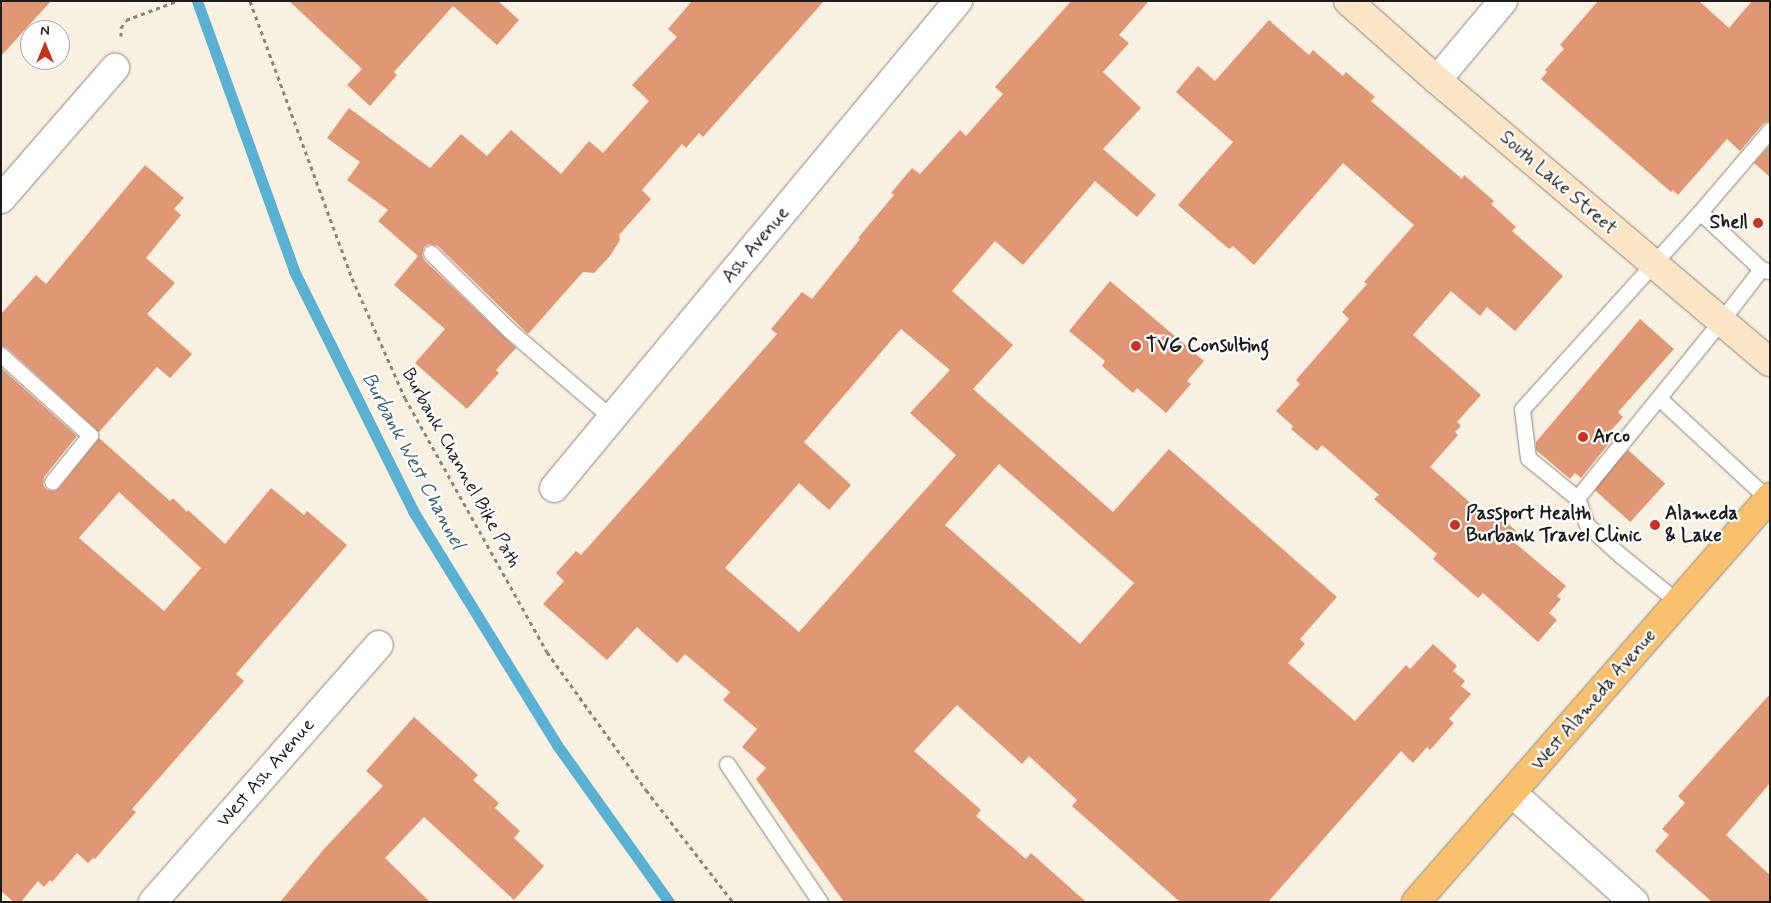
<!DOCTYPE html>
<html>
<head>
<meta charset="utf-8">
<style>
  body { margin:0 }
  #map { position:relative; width:1771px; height:903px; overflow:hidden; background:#f8f0e0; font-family:Mynerve,sans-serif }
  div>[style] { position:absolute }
  .stream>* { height:11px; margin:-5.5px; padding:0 5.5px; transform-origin:5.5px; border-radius:5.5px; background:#57b1d5 }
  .building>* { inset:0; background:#e09874; transform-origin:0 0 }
  .path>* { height:3px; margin-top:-1.5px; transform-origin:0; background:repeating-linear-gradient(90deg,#8a867e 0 4px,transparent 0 8px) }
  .roads { filter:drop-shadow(0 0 1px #8a867e) drop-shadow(0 0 1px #8a867e) }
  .lane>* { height:15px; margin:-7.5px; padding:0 7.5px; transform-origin:7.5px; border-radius:7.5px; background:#fff }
  .street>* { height:28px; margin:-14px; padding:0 14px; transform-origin:14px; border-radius:14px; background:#fff }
  .secondary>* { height:28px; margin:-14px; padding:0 14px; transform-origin:14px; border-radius:14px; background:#fce5c4 }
  .primary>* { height:28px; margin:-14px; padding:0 14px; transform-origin:14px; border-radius:14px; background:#f8bf6c }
  .dots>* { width:14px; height:14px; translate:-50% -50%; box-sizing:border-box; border:2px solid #fff; border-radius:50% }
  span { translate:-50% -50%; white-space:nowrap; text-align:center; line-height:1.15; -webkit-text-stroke:4.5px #fff; paint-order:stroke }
  .street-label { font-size:19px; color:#1c1c1c }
  .poi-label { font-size:19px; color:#1c1c1c; font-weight:700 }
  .right { translate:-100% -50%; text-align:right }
  .left { translate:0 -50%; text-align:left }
  .water-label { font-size:20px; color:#375f6f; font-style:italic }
  .frame { position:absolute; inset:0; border:2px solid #1c1c1c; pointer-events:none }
  .north { position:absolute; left:20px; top:20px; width:50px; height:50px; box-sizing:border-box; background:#fff; border:1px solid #a4a4a4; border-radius:50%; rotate:0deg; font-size:14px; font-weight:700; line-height:20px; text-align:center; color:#1c1c1c }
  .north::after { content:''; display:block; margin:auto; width:18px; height:22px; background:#c8321e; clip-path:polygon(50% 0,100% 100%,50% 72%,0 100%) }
</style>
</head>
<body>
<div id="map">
  <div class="stream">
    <div style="left:197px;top:1px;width:287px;rotate:70.2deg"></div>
    <div style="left:294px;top:271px;width:268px;rotate:63.6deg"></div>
    <div style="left:413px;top:511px;width:275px;rotate:58.4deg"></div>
    <div style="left:557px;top:745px;width:193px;rotate:54.5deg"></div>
  </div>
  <div class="building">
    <div style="clip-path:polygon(1px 1px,51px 1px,1px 56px)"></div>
    <div style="clip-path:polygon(289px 1px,498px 1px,519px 20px,497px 45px,453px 6px,394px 72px,397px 75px,370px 106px,347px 85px,362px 69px)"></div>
    <div style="clip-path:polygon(692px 1px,824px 1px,703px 137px,699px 133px,686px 148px,682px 144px,642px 190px,651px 199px,619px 235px,620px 240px,610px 256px,594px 273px,583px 272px,528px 334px,438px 246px,429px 244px,424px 247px,422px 255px,424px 260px,516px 348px,496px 370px,499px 373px,467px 409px,415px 363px,445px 329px,394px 285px,418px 256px,378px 221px,388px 210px,347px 180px,360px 162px,327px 138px,349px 108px,430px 168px,461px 134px,487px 156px,511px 130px,561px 174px,589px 141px,603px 153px,649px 101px,632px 85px,677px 37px,668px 29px)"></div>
    <div style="clip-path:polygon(evenodd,1071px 1px,1149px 1px,1119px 35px,1129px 43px,1103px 72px,1141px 108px,1103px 149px,1156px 195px,1137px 217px,1095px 181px,1023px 265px,995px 241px,952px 291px,1013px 345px,973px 389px,1113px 512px,1169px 449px,1337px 597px,1300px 639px,1305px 644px,1288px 663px,1355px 721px,1406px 665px,1410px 669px,1433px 644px,1457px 666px,1453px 671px,1465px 681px,1461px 686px,1471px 694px,1449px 719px,1454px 723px,1430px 750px,1427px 747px,1413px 763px,1401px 751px,1268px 902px,1180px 902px,1072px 806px,1077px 800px,1029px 756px,1022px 764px,957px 705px,914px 751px,981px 810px,976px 816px,1026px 859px,1031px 853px,1086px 902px,844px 902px,756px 779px,766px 768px,742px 747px,757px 729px,723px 700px,730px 692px,685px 654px,677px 663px,637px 627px,607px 660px,543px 604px,564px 581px,556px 573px,576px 551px,581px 555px,711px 409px,777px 334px,771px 329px,802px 292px,812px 299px,860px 239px,858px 238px,894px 195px,891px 193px,912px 168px,920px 174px,960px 130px,966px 136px,1003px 94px,995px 87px,1071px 1px,901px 329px,950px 370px,910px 413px,956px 455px,799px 632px,725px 568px,799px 483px,829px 510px,851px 485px,804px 442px,901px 329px,1071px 1px,999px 464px,1134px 583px,1080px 644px,945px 525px,999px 464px)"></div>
    <div style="clip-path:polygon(1598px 1px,1699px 1px,1729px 28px,1752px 1px,1770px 1px,1770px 121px,1763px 124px,1740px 151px,1727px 139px,1678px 195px,1673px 190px,1671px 192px,1541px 79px,1547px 72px,1545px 70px,1564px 49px,1560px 45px)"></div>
    <div style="clip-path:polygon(1269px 20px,1309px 55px,1313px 50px,1343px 76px,1346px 72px,1375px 97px,1371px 101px,1462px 179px,1464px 175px,1494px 201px,1491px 204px,1516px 227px,1512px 231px,1563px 276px,1515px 331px,1487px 307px,1480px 316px,1451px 291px,1413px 335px,1481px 395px,1457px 422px,1461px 426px,1455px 432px,1458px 435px,1430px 467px,1483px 514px,1489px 507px,1522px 536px,1515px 543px,1566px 586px,1557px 596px,1561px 599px,1549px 613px,1557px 620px,1538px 642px,1483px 593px,1478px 598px,1433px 559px,1437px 554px,1374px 499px,1379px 495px,1322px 445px,1317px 451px,1291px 429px,1293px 426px,1276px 411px,1300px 384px,1296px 380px,1349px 319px,1342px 312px,1367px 284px,1364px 282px,1414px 225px,1343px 163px,1254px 265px,1233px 246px,1229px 249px,1178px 205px,1233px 142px,1176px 92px,1198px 66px,1215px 81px)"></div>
    <div style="clip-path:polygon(1770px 145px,1770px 177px,1754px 163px)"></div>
    <div style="clip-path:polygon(145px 165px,184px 198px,174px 209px,181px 215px,146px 258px,175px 283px,147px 314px,192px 354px,170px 378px,157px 367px,99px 432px,7px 348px,1px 346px,1px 314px,36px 275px,46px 284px)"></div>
    <div style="clip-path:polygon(1110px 281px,1204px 361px,1187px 381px,1191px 384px,1166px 413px,1137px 388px,1133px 393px,1102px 366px,1105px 361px,1069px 331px)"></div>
    <div style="clip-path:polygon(1640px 319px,1674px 349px,1618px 412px,1623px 417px,1609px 433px,1614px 437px,1581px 478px,1575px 473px,1570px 479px,1536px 450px,1536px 442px)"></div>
    <div style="clip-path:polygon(evenodd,1px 368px,77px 436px,44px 477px,43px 485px,47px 490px,55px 491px,59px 488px,99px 438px,170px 501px,173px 498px,187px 512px,188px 510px,225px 544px,271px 488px,304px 515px,307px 511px,347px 545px,236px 674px,244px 681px,132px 809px,136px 812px,95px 859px,93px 858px,88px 863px,77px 853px,52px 882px,50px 880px,44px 887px,38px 881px,21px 902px,14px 902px,1px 891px,1px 368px,119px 492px,201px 568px,164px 611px,79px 538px,119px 492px)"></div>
    <div style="left:1628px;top:450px;width:50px;height:52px;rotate:42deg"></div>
    <div style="clip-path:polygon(1770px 694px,1770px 783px,1726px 835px,1770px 875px,1770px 902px,1712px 902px,1655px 851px,1669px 835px,1662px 829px,1685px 803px,1678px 796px)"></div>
    <div style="clip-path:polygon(414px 717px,478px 775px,473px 780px,499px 803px,495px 808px,520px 831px,514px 838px,544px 866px,514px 900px,424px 817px,385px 858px,430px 902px,280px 902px,324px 849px,383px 786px,366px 771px)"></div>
  </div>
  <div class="path">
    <div style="left:250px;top:1px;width:295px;rotate:69.8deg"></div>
    <div style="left:352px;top:278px;width:131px;rotate:66.2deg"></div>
    <div style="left:405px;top:398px;width:291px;rotate:60.8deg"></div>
    <div style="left:547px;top:652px;width:170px;rotate:54.3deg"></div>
    <div style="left:646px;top:790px;width:142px;rotate:52.2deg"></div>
    <div style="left:121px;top:36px;width:8px;rotate:-90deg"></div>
    <div style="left:121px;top:28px;width:9px;rotate:-58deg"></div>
    <div style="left:126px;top:20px;width:54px;rotate:-20.4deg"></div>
  </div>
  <div class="roads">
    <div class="lane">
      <div style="left:431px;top:253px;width:110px;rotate:44.6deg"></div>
      <div style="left:509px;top:330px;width:135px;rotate:40.5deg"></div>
      <div style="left:1768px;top:271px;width:7px;rotate:-164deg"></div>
      <div style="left:1761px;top:269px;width:83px;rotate:-136.9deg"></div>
      <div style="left:1700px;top:212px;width:108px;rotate:-49.5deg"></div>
      <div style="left:1px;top:355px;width:120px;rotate:42deg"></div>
      <div style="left:90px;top:435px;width:60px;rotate:129deg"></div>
      <div style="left:1659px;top:398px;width:149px;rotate:42.8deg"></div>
      <div style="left:1577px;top:498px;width:63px;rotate:-140.8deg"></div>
      <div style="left:1528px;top:458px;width:49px;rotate:-97deg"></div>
      <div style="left:1522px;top:409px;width:266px;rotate:-47.9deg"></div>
      <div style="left:1679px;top:603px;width:77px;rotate:-140.8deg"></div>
      <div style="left:1619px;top:554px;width:43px;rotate:-137.8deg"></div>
      <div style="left:1587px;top:525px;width:29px;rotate:-110deg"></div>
      <div style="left:1577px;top:498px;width:228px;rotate:-50.9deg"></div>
      <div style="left:1721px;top:321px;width:66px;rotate:-52.4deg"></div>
      <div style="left:727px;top:764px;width:166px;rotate:56deg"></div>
    </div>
    <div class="street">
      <div style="left:1437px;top:80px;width:103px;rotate:-50.1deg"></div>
      <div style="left:1px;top:199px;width:174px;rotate:-49deg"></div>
      <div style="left:554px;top:488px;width:633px;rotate:-50.32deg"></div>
      <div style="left:1512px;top:793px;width:164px;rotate:41.8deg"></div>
      <div style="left:153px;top:902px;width:342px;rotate:-48.7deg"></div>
    </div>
    <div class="secondary">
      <div style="left:1348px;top:1px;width:119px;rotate:41.6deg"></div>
      <div style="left:1437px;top:80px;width:436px;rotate:40.3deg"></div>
    </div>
    <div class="primary">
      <div style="left:1416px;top:902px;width:538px;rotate:-48.84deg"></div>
    </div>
  </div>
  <div class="dots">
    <div style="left:1758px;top:223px;background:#c8321e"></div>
    <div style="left:1136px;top:346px;background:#c8321e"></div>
    <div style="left:1583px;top:437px;background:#c8321e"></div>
    <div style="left:1455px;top:525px;background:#c8321e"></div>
    <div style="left:1655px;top:525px;background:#c8321e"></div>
  </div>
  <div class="street-label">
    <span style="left:1558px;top:183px;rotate:41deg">South Lake Street</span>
    <span style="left:756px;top:245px;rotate:-50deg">Ash Avenue</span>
    <span style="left:461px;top:468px;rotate:61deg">Burbank Channel Bike Path</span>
    <span style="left:1594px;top:700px;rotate:-49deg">West Alameda Avenue</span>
    <span style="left:266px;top:773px;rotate:-49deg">West Ash Avenue</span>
  </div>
  <div class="poi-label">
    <span class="right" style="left:1748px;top:223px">Shell</span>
    <span class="left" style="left:1146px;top:346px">TVG Consulting</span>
    <span class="left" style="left:1593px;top:437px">Arco</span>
    <span class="left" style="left:1466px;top:525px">Passport Health<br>Burbank Travel Clinic</span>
    <span class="left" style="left:1665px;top:525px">Alameda<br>&amp; Lake</span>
  </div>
  <div class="water-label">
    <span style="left:413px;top:461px;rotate:62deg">Burbank West Channel</span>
  </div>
  <div class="frame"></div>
  <div class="north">N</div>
</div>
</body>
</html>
